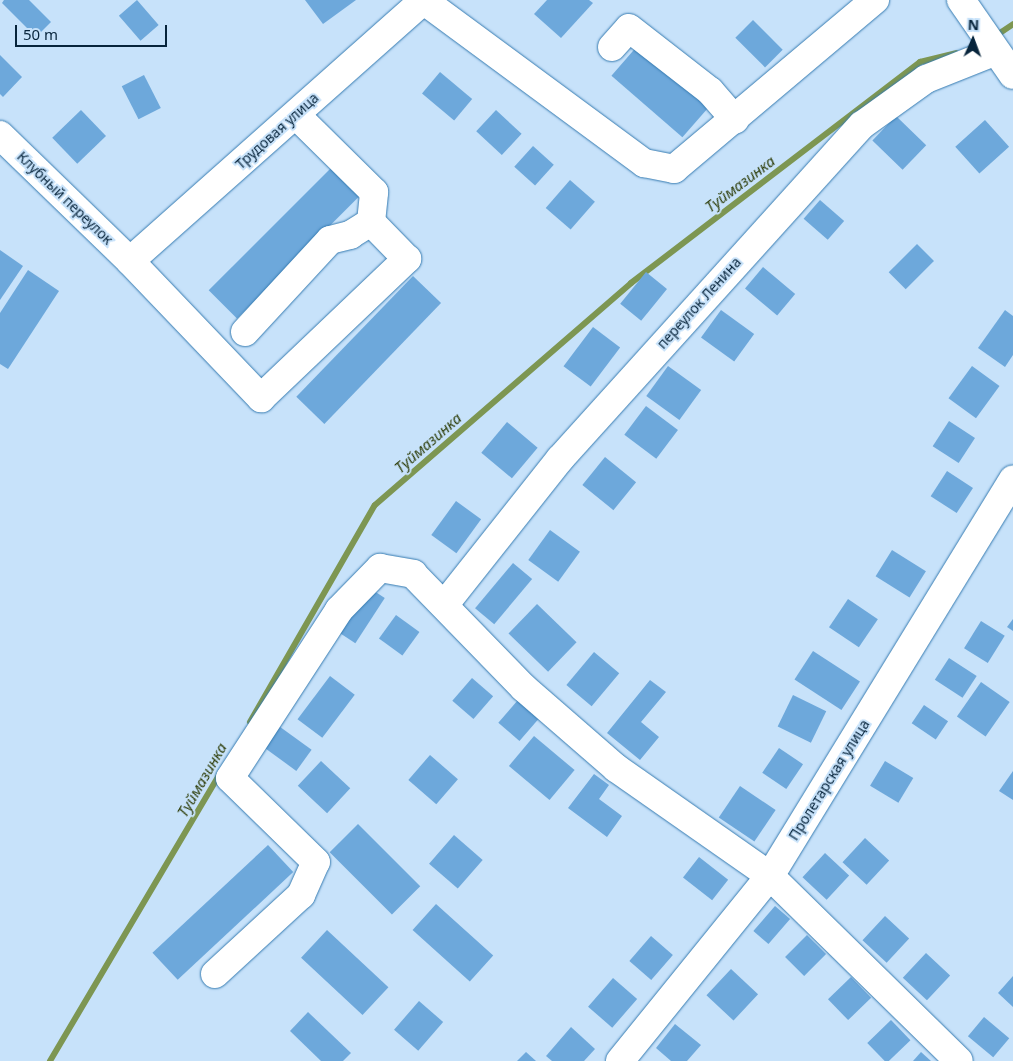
<!DOCTYPE html>
<html>
<head>
<meta charset="utf-8">
<style>
  body { margin:0 }
  #map { position:relative; width:1013px; height:1061px; overflow:hidden; background:#c7e2fa; font-family:"Noto Sans",sans-serif }
  div>[style] { position:absolute }
  .stream>* { height:6px; margin:-3px; padding:0 3px; transform-origin:3px; border-radius:3px; background:#7d9652 }
  .building>* { inset:0; background:#6da8db; transform-origin:0 0 }
  .roads { filter:drop-shadow(0 0 1px #367bb1) drop-shadow(0 0 1px #367bb1) }
  .minor>* { height:28px; margin:-14px; padding:0 14px; transform-origin:14px; border-radius:14px; background:#fff }
  span { translate:-50% -50%; white-space:nowrap; text-align:center; line-height:1.15; -webkit-text-stroke:4px #c7e2fa; paint-order:stroke }
  .street-label { font-size:14px; color:#07243b }
  .water-label { font-size:15px; color:#2e3e0a; font-style:italic }
  .north { position:absolute; left:948px; top:15px; width:50px; height:50px; -webkit-text-stroke:4px #c7e2fa; paint-order:stroke; rotate:2deg; font-size:14px; font-weight:700; line-height:20px; text-align:center; color:#07243b }
  .north::after { content:''; display:block; margin:auto; width:18px; height:22px; background:#07243b; clip-path:polygon(50% 0,100% 100%,50% 72%,0 100%) }
  .scale { position:absolute; left:15px; top:25px; width:152px; height:22px; box-sizing:border-box; border:2px solid #07243b; border-top:0; padding-left:6px; font-size:15px; line-height:18px; white-space:nowrap; color:#07243b; -webkit-text-stroke:4px #c7e2fa; paint-order:stroke }
</style>
</head>
<body>
<div id="map">
  <div class="stream">
    <div style="left:994px;top:37px;width:23px;rotate:-34deg"></div>
    <div style="left:250px;top:722px;width:250px;rotate:-60.1deg"></div>
    <div style="left:375px;top:505px;width:339px;rotate:-40.9deg"></div>
    <div style="left:631px;top:283px;width:364px;rotate:-37.4deg"></div>
    <div style="left:920px;top:62px;width:37px;rotate:-14deg"></div>
    <div style="left:50px;top:1061px;width:334px;rotate:-59.4deg"></div>
  </div>
  <div class="building">
    <div style="clip-path:polygon(4px 0,29px 0,51px 22px,36px 37px,2px 3px)"></div>
    <div style="left:137px;top:0;width:33px;height:24px;rotate:49deg"></div>
    <div style="clip-path:polygon(305px 0,356px 0,323px 24px)"></div>
    <div style="clip-path:polygon(547px 0,589px 0,593px 3px,561px 38px,534px 14px)"></div>
    <div style="left:753px;top:20px;width:42px;height:25px;rotate:45deg"></div>
    <div style="left:639px;top:44px;width:94px;height:42px;rotate:41deg"></div>
    <div style="clip-path:polygon(0 55px,22px 77px,3px 97px,0 94px)"></div>
    <div style="left:440px;top:72px;width:42px;height:28px;rotate:40deg"></div>
    <div style="left:144px;top:75px;width:37px;height:25px;rotate:63deg"></div>
    <div style="left:81px;top:110px;width:36px;height:40px;rotate:46deg"></div>
    <div style="left:496px;top:110px;width:35px;height:29px;rotate:43deg"></div>
    <div style="left:896px;top:116px;width:42px;height:34px;rotate:44deg"></div>
    <div style="left:985px;top:120px;width:36px;height:40px;rotate:48deg"></div>
    <div style="left:533px;top:146px;width:28px;height:28px;rotate:42deg"></div>
    <div style="left:331px;top:168px;width:40px;height:173px;rotate:45deg"></div>
    <div style="left:570px;top:180px;width:33px;height:37px;rotate:41deg"></div>
    <div style="left:820px;top:200px;width:32px;height:25px;rotate:41deg"></div>
    <div style="left:917px;top:244px;width:24px;height:40px;rotate:45deg"></div>
    <div style="clip-path:polygon(0 250px,23px 266px,0 300px)"></div>
    <div style="left:763px;top:267px;width:42px;height:28px;rotate:40deg"></div>
    <div style="clip-path:polygon(28px 270px,59px 291px,8px 369px,0 364px,0 313px)"></div>
    <div style="left:646px;top:272px;width:27px;height:41px;rotate:39deg"></div>
    <div style="left:413px;top:276px;width:39px;height:168px;rotate:44deg"></div>
    <div style="left:721px;top:310px;width:41px;height:34px;rotate:36deg"></div>
    <div style="clip-path:polygon(1005px 310px,1013px 316px,1013px 355px,1005px 367px,978px 348px)"></div>
    <div style="left:593px;top:327px;width:34px;height:49px;rotate:37deg"></div>
    <div style="left:668px;top:366px;width:41px;height:37px;rotate:36deg"></div>
    <div style="left:972px;top:366px;width:34px;height:40px;rotate:36deg"></div>
    <div style="left:646px;top:406px;width:40px;height:36px;rotate:37deg"></div>
    <div style="left:949px;top:421px;width:31px;height:30px;rotate:33deg"></div>
    <div style="left:507px;top:422px;width:40px;height:40px;rotate:40deg"></div>
    <div style="left:605px;top:457px;width:40px;height:36px;rotate:39deg"></div>
    <div style="left:947px;top:471px;width:31px;height:30px;rotate:33deg"></div>
    <div style="left:456px;top:501px;width:31px;height:42px;rotate:36deg"></div>
    <div style="left:550px;top:530px;width:37px;height:37px;rotate:36deg"></div>
    <div style="left:892px;top:550px;width:40px;height:31px;rotate:32deg"></div>
    <div style="left:513px;top:563px;width:25px;height:59px;rotate:40deg"></div>
    <div style="left:368px;top:587px;width:20px;height:54px;rotate:33deg"></div>
    <div style="left:848px;top:599px;width:36px;height:34px;rotate:34deg"></div>
    <div style="left:537px;top:604px;width:55px;height:41px;rotate:44deg"></div>
    <div style="left:396px;top:615px;width:29px;height:29px;rotate:36deg"></div>
    <div style="clip-path:polygon(1013px 619px,1013px 631px,1007px 627px)"></div>
    <div style="left:981px;top:621px;width:28px;height:32px;rotate:32deg"></div>
    <div style="left:813px;top:651px;width:56px;height:34px;rotate:33deg"></div>
    <div style="left:594px;top:652px;width:33px;height:43px;rotate:40deg"></div>
    <div style="left:949px;top:658px;width:33px;height:26px;rotate:33deg"></div>
    <div style="left:330px;top:676px;width:31px;height:54px;rotate:37deg"></div>
    <div style="left:472px;top:678px;width:28px;height:30px;rotate:41deg"></div>
    <div style="clip-path:polygon(650px 680px,666px 692px,641px 722px,659px 737px,640px 760px,607px 733px)"></div>
    <div style="left:981px;top:682px;width:35px;height:42px;rotate:35deg"></div>
    <div style="left:793px;top:695px;width:37px;height:35px;rotate:26deg"></div>
    <div style="left:518px;top:700px;width:28px;height:30px;rotate:41deg"></div>
    <div style="left:924px;top:705px;width:29px;height:22px;rotate:34deg"></div>
    <div style="left:276px;top:724px;width:44px;height:26px;rotate:36deg"></div>
    <div style="left:534px;top:736px;width:53px;height:39px;rotate:40deg"></div>
    <div style="left:779px;top:748px;width:29px;height:30px;rotate:34deg"></div>
    <div style="left:430px;top:755px;width:37px;height:33px;rotate:41deg"></div>
    <div style="left:321px;top:761px;width:40px;height:34px;rotate:43deg"></div>
    <div style="left:885px;top:761px;width:33px;height:29px;rotate:31deg"></div>
    <div style="clip-path:polygon(1013px 771px,1013px 800px,999px 791px)"></div>
    <div style="clip-path:polygon(594px 774px,609px 785px,599px 799px,622px 816px,607px 837px,568px 808px)"></div>
    <div style="left:740px;top:786px;width:43px;height:38px;rotate:34deg"></div>
    <div style="left:358px;top:824px;width:88px;height:40px;rotate:45deg"></div>
    <div style="left:454px;top:835px;width:38px;height:38px;rotate:41deg"></div>
    <div style="left:865px;top:838px;width:33px;height:33px;rotate:43deg"></div>
    <div style="left:268px;top:845px;width:37px;height:158px;rotate:47deg"></div>
    <div style="left:825px;top:853px;width:33px;height:33px;rotate:43deg"></div>
    <div style="left:699px;top:857px;width:37px;height:26px;rotate:38deg"></div>
    <div style="left:436px;top:904px;width:77px;height:35px;rotate:42deg"></div>
    <div style="left:775px;top:906px;width:20px;height:33px;rotate:41deg"></div>
    <div style="left:885px;top:916px;width:33px;height:33px;rotate:43deg"></div>
    <div style="left:327px;top:930px;width:84px;height:38px;rotate:43deg"></div>
    <div style="left:807px;top:935px;width:27px;height:31px;rotate:45deg"></div>
    <div style="left:651px;top:936px;width:29px;height:33px;rotate:41deg"></div>
    <div style="left:926px;top:953px;width:33px;height:34px;rotate:43deg"></div>
    <div style="left:731px;top:969px;width:37px;height:36px;rotate:43deg"></div>
    <div style="clip-path:polygon(1013px 976px,1013px 1007px,998px 993px)"></div>
    <div style="left:851px;top:977px;width:29px;height:32px;rotate:46deg"></div>
    <div style="left:613px;top:978px;width:32px;height:38px;rotate:41deg"></div>
    <div style="left:419px;top:1001px;width:32px;height:38px;rotate:41deg"></div>
    <div style="clip-path:polygon(308px 1012px,351px 1053px,343px 1061px,321px 1061px,290px 1031px)"></div>
    <div style="left:984px;top:1017px;width:33px;height:25px;rotate:40deg"></div>
    <div style="left:891px;top:1020px;width:28px;height:33px;rotate:46deg"></div>
    <div style="clip-path:polygon(675px 1024px,701px 1045px,687px 1061px,671px 1061px,656px 1048px)"></div>
    <div style="clip-path:polygon(571px 1027px,595px 1049px,584px 1061px,552px 1061px,546px 1056px)"></div>
    <div style="clip-path:polygon(526px 1052px,536px 1061px,517px 1061px)"></div>
    <div style="clip-path:polygon(921px 1052px,931px 1061px,913px 1061px)"></div>
  </div>
  <div class="roads">
    <div class="minor">
      <div style="left:423px;top:0;width:275px;rotate:36.4deg"></div>
      <div style="left:644px;top:163px;width:31px;rotate:11deg"></div>
      <div style="left:674px;top:169px;width:263px;rotate:-40.1deg"></div>
      <div style="left:961px;top:0;width:91px;rotate:55.3deg"></div>
      <div style="left:612px;top:47px;width:25px;rotate:-48deg"></div>
      <div style="left:629px;top:28px;width:103px;rotate:37.9deg"></div>
      <div style="left:710px;top:91px;width:38px;rotate:49deg"></div>
      <div style="left:0;top:135px;width:181px;rotate:44.1deg"></div>
      <div style="left:130px;top:261px;width:190px;rotate:46.3deg"></div>
      <div style="left:261px;top:398px;width:202px;rotate:-43.6deg"></div>
      <div style="left:407px;top:259px;width:52px;rotate:-134.2deg"></div>
      <div style="left:371px;top:222px;width:30px;rotate:-84deg"></div>
      <div style="left:374px;top:192px;width:110px;rotate:-135.4deg"></div>
      <div style="left:130px;top:261px;width:393px;rotate:-41.6deg"></div>
      <div style="left:245px;top:332px;width:125px;rotate:-47.3deg"></div>
      <div style="left:330px;top:240px;width:21px;rotate:-14deg"></div>
      <div style="left:350px;top:235px;width:25px;rotate:-32deg"></div>
      <div style="left:445px;top:604px;width:185px;rotate:-51.6deg"></div>
      <div style="left:560px;top:459px;width:450px;rotate:-47.9deg"></div>
      <div style="left:862px;top:125px;width:79px;rotate:-35.7deg"></div>
      <div style="left:926px;top:79px;width:73px;rotate:-21.7deg"></div>
      <div style="left:215px;top:974px;width:117px;rotate:-42.6deg"></div>
      <div style="left:301px;top:895px;width:36px;rotate:-66deg"></div>
      <div style="left:316px;top:862px;width:120px;rotate:-135.7deg"></div>
      <div style="left:230px;top:778px;width:200px;rotate:-57deg"></div>
      <div style="left:339px;top:610px;width:59px;rotate:-45.7deg"></div>
      <div style="left:380px;top:568px;width:34px;rotate:10deg"></div>
      <div style="left:413px;top:574px;width:159px;rotate:45.8deg"></div>
      <div style="left:524px;top:688px;width:122px;rotate:41deg"></div>
      <div style="left:616px;top:768px;width:188px;rotate:35deg"></div>
      <div style="left:770px;top:876px;width:264px;rotate:44.4deg"></div>
      <div style="left:620px;top:1061px;width:238px;rotate:-51deg"></div>
      <div style="left:770px;top:876px;width:465px;rotate:-58.5deg"></div>
    </div>
  </div>
  <div class="street-label">
    <span style="left:277px;top:131px;rotate:-42deg">Трудовая улица</span>
    <span style="left:65px;top:198px;rotate:44deg">Клубный переулок</span>
    <span style="left:699px;top:303px;rotate:-48deg">переулок Ленина</span>
    <span style="left:829px;top:780px;rotate:-58deg">Пролетарская улица</span>
  </div>
  <div class="water-label">
    <span style="left:740px;top:184px;rotate:-37deg">Туймазинка</span>
    <span style="left:428px;top:443px;rotate:-41deg">Туймазинка</span>
    <span style="left:202px;top:780px;rotate:-60deg">Туймазинка</span>
  </div>
  <div class="north">N</div>
  <div class="scale">50 m</div>
</div>
</body>
</html>
